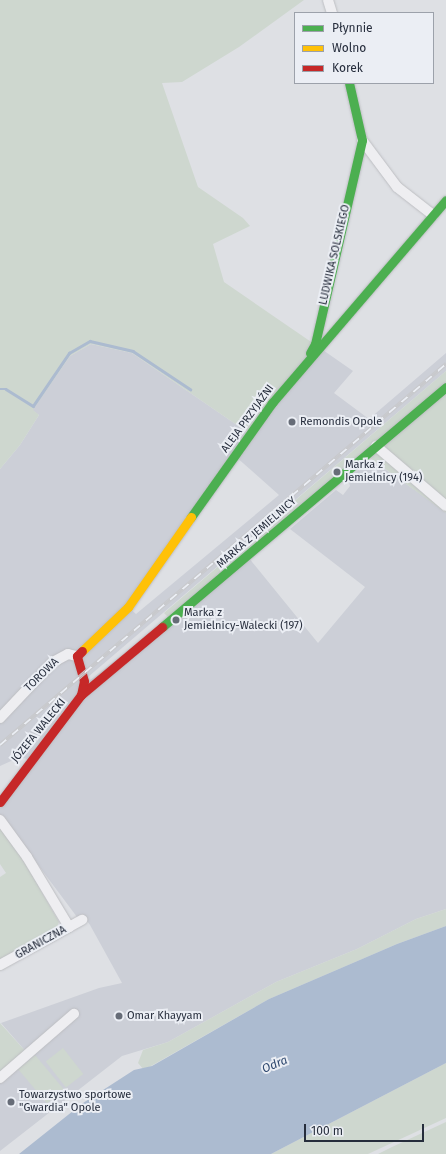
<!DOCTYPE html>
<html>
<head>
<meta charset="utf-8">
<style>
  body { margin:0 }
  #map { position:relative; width:446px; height:1154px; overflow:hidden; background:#dee0e4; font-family:"Fira Sans",sans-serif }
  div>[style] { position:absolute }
  .built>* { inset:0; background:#cccfd7 }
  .green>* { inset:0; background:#ced7cf; transform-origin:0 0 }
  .water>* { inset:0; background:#acbbd0 }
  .stream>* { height:2.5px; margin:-1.25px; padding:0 1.25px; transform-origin:1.25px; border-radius:1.25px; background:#acbbd0 }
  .roads { filter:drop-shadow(0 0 1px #bdbec2) drop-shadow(0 0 1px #bdbec2) }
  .street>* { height:10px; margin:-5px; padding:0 5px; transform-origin:5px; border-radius:5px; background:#eeeef1 }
  .fast>* { height:9px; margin:-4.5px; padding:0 4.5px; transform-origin:4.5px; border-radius:4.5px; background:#4caf50 }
  .slow>* { height:9px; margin:-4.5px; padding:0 4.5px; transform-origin:4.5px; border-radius:4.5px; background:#ffc107 }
  .jam>* { height:9px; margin:-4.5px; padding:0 4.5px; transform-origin:4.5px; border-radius:4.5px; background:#c62828 }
  .rail>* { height:4px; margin-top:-2px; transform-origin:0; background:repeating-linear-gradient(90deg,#ebeef4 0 8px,#c8c9cc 0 16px); box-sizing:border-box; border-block:1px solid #c8c9cc }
  .dots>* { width:11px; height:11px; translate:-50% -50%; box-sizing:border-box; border:2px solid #ebeef4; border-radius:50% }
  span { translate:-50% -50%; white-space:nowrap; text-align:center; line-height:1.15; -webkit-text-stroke:4px #ebeef4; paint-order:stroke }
  .street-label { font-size:11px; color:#262d3c }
  .poi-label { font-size:11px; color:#262d3c }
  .left { translate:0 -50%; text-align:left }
  .water-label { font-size:12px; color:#314a70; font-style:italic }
  .legend { position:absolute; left:294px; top:12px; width:140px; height:72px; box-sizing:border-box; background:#ebeef4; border:1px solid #9ca1aa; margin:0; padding:5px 7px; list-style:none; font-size:12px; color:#262d3c }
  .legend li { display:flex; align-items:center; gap:8px; height:20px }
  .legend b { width:20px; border:1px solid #9ca1aa }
  .scale { position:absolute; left:304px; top:1124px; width:120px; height:18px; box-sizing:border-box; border:2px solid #262d3c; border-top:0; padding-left:5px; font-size:12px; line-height:14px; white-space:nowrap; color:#262d3c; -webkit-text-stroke:3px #ebeef4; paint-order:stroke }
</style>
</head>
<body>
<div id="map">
  <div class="built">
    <div style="clip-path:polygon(evenodd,91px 344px,132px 353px,250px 434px,320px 348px,353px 371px,334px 393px,369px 419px,446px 353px,446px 371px,88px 677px,84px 685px,248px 557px,318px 643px,365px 587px,290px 529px,336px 490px,343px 495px,350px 486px,348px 478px,372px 460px,446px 512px,446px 909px,416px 919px,357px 949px,276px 982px,168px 1042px,122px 1056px,0 1151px,0 1078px,28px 1054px,1px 1023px,99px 988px,122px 983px,90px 925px,82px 914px,77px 917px,0 814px,0 802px,30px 760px,20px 757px,0 766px,0 469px,20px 445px,39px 415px,32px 410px,70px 356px,91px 344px,235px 456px,279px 495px,136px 614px,128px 607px,235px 456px)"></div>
  </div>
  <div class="green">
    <div style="clip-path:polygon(0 0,304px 0,239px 47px,182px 82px,162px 83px,198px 187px,243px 218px,250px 226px,213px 244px,224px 282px,320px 348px,250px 434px,132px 353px,91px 344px,70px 356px,33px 410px,39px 415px,20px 445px,0 469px)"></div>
    <div style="clip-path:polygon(446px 371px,446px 513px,366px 455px,172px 621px,164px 613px)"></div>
    <div style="clip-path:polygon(0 826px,24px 861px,59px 922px,55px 932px,0 960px,0 877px,6px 873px,0 864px)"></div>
    <div style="clip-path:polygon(446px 909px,446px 926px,397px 944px,269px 999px,144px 1070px,138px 1063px,143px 1050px,168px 1042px,276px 982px,357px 949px,416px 919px)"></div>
    <div style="clip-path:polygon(0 1023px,28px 1054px,0 1078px)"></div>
    <div style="left:63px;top:1048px;width:33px;height:22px;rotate:52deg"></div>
    <div style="left:35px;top:1055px;width:45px;height:22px;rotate:50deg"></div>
    <div style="clip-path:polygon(446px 1063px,446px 1118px,368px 1154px,271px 1154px)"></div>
    <div style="clip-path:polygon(446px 1122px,446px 1154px,378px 1154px,392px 1147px)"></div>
  </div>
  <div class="water">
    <div style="clip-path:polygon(446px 926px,446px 1063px,271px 1154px,19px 1154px,83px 1103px,134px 1070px,152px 1066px,269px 999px,397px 944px)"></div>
  </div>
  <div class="stream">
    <div style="left:0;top:389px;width:6px"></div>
    <div style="left:6px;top:389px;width:32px;rotate:32deg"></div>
    <div style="left:33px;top:406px;width:64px;rotate:-55.8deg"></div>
    <div style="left:69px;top:353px;width:24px;rotate:-30deg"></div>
    <div style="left:90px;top:341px;width:44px;rotate:13.1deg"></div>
    <div style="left:133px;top:351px;width:69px;rotate:33.7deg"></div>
  </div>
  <div class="roads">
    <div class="street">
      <div style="left:328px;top:0;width:14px;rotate:73deg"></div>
      <div style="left:362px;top:140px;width:59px;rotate:53.3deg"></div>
      <div style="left:397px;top:187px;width:46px;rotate:37.9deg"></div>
      <div style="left:376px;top:446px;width:92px;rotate:40.6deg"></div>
      <div style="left:0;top:718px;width:77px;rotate:-46.6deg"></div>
      <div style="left:53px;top:662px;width:17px;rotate:-28deg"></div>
      <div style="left:68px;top:654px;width:9px;rotate:13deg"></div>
      <div style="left:0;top:820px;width:46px;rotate:53.9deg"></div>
      <div style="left:27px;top:857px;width:82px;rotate:59deg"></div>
      <div style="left:0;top:965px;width:94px;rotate:-28.8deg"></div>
      <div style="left:0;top:1078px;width:98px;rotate:-40.9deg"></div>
    </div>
    <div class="fast">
      <div style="left:310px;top:353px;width:10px;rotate:-61deg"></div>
      <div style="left:315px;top:344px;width:209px;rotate:-77deg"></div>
      <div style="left:362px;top:140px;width:58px;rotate:-102.8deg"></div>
      <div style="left:191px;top:517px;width:140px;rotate:-54.6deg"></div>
      <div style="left:272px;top:403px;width:267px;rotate:-49.4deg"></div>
      <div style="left:162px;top:627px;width:372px;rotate:-40.2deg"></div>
    </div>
    <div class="slow">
      <div style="left:82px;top:651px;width:64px;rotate:-43.7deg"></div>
      <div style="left:128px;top:607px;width:110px;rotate:-55deg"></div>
    </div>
    <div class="jam">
      <div style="left:81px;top:695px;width:106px;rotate:-40deg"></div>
      <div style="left:0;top:802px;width:134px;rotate:-52.9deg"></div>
      <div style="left:81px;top:695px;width:14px;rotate:-78deg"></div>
      <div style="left:84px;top:681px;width:26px;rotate:-106deg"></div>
      <div style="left:77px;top:656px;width:7px;rotate:-45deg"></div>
    </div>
  </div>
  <div class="rail">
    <div style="left:0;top:745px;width:587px;rotate:-40.51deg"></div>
  </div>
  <div class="dots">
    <div style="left:292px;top:422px;background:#666c77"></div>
    <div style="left:337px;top:472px;background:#666c77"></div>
    <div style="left:176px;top:620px;background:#666c77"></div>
    <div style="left:119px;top:1016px;background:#666c77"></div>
    <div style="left:11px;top:1102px;background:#666c77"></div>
  </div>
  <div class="street-label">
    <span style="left:335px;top:255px;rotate:-77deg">LUDWIKA SOLSKIEGO</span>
    <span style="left:248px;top:419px;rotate:-54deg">ALEJA PRZYJAŹNI</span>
    <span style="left:257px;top:533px;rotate:-41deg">MARKA Z JEMIELNICY</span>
    <span style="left:42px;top:675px;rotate:-44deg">TOROWA</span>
    <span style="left:39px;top:731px;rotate:-51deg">JÓZEFA WALECKI</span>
    <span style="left:41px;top:943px;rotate:-29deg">GRANICZNA</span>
  </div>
  <div class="poi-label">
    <span class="left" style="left:300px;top:422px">Remondis Opole</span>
    <span class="left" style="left:345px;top:472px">Marka z<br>Jemielnicy (194)</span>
    <span class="left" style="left:184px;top:620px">Marka z<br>Jemielnicy-Walecki (197)</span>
    <span class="left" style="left:127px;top:1016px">Omar Khayyam</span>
    <span class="left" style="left:19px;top:1102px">Towarzystwo sportowe<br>"Gwardia" Opole</span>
  </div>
  <div class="water-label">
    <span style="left:275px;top:1065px;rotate:-23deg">Odra</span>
  </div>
  <ul class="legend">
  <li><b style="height:5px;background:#4caf50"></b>Płynnie</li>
  <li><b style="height:5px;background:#ffc107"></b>Wolno</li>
  <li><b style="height:5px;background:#c62828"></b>Korek</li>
  </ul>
  <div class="scale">100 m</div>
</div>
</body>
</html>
